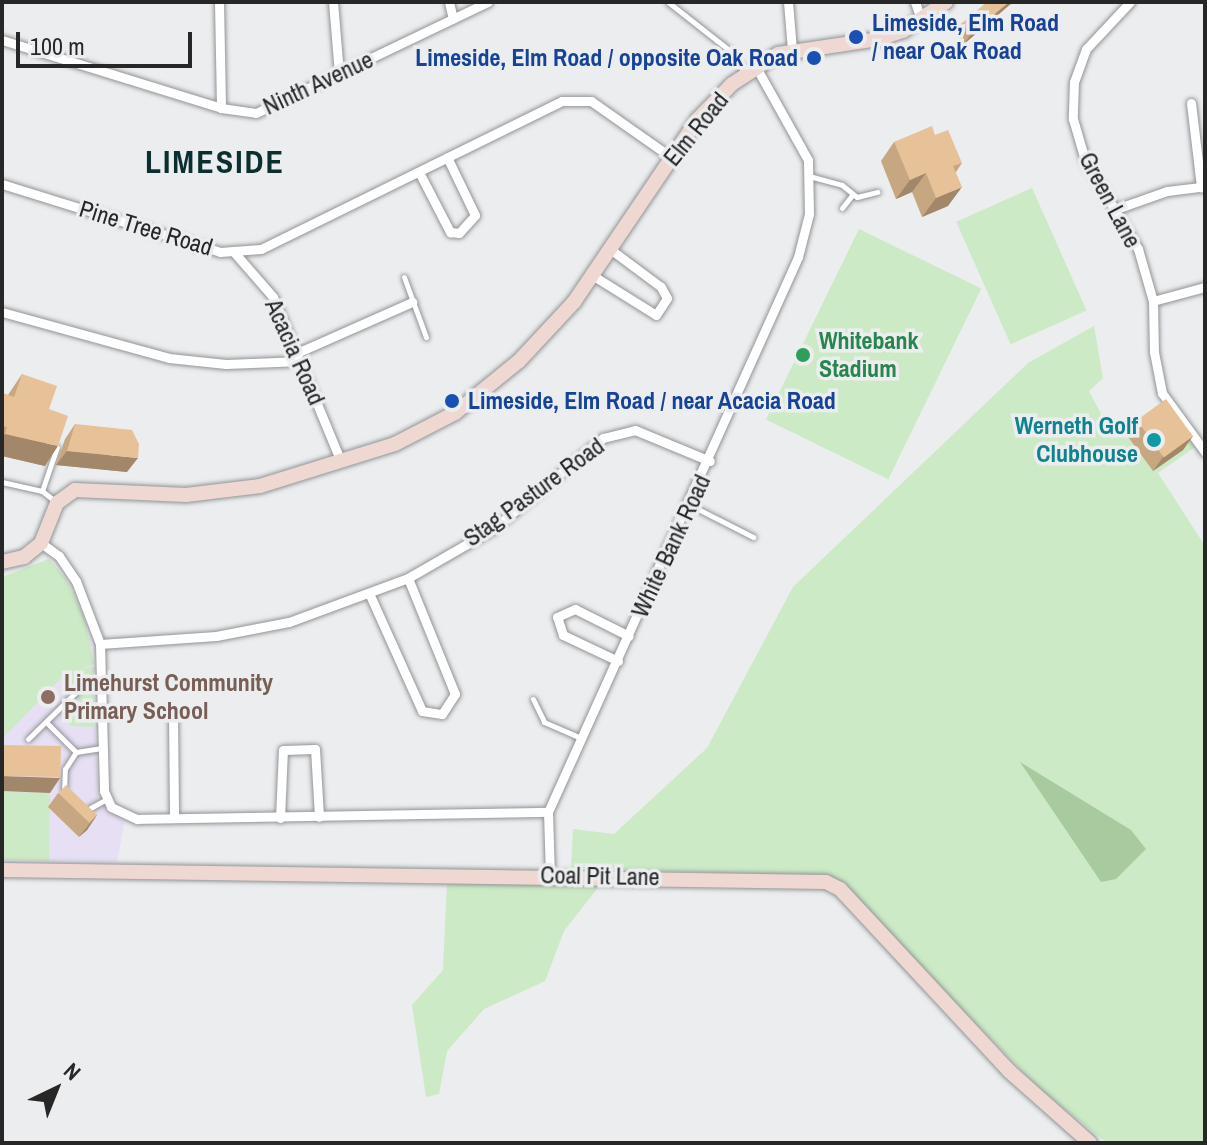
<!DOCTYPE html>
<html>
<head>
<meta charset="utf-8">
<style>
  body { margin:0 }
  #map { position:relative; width:1207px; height:1145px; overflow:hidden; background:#ebedef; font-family:"Archivo Narrow",sans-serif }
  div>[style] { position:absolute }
  .education>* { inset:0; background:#e7dff4 }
  .green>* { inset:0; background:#cceac5; transform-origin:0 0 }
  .forest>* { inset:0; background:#a7ca9e }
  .roads { filter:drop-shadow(0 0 2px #929496) drop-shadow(0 0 2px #929496) }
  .lane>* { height:5px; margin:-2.5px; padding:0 2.5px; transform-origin:2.5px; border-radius:2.5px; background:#fff }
  .street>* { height:9px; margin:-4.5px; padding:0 4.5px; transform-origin:4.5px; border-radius:4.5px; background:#fff }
  .secondary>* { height:14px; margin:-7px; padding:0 7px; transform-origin:7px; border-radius:7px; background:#efd8d2 }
  .wall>* { inset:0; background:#c7a682 }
  .shaded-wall>* { inset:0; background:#a2876a }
  .building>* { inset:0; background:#e7c197; transform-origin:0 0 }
  .dots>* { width:22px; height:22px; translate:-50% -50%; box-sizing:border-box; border:4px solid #ebedef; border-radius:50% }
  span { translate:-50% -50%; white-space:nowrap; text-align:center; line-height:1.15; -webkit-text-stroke:7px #ebedef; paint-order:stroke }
  .transit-label { font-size:24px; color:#164399; font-weight:700 }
  .left { translate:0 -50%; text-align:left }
  .right { translate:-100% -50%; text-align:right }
  .street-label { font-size:24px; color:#272728 }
  .leisure-label { font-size:24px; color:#27864d; font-weight:700 }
  .culture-label { font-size:24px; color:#0d838f; font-weight:700 }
  .education-label { font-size:24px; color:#785e54; font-weight:700 }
  .district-label { font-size:32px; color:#0b2f30; font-weight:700; letter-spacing:2px }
  .frame { position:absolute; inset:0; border:4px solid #272728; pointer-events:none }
  .north { position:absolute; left:16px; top:1049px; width:80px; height:80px; -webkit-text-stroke:6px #ebedef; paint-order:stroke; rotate:43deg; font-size:22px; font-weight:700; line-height:32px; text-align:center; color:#272728 }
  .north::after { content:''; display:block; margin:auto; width:28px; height:36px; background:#272728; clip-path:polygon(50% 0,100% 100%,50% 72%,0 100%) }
  .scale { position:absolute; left:16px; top:32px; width:176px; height:36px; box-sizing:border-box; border:4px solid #272728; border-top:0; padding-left:10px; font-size:24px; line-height:28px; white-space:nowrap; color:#272728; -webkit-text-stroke:6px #ebedef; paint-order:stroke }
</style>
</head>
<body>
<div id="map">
  <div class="education">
    <div style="clip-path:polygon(49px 559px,67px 580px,91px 642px,98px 798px,109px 813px,125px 818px,117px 862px,2px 860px,2px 577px)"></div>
  </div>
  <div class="green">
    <div style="left:1032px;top:188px;width:134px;height:83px;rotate:66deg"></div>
    <div style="left:859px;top:229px;width:136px;height:212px;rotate:26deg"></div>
    <div style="clip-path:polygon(1094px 326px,1103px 378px,1089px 391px,1112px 435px,1166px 403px,1195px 447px,1158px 473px,1205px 546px,1205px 1143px,1107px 1143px,1041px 1090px,831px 876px,571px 868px,573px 829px,614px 834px,707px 748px,793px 587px,1028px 363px)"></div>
    <div style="clip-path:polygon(49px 559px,67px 580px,84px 617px,94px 664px,64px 675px,2px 739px,2px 577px)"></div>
    <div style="clip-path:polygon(94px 667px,93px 727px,71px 726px,68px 722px,85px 707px,62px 681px,77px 669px)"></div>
    <div style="left:2px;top:792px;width:48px;height:68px;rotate:1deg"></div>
    <div style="clip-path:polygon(447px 883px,600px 885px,564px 931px,545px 981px,484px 1009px,447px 1051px,439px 1094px,426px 1097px,412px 1005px,443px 970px)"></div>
  </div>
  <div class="forest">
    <div style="clip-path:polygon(1020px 762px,1131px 830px,1146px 849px,1116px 879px,1101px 882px)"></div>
  </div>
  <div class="roads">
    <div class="lane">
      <div style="left:668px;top:2px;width:78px;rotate:38.2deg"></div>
      <div style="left:729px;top:50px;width:29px;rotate:55deg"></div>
      <div style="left:809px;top:176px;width:34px;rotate:15deg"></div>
      <div style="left:842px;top:185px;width:19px;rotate:39deg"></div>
      <div style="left:857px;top:197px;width:21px;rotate:-14deg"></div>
      <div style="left:842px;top:208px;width:16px;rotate:-52deg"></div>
      <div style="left:404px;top:277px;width:64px;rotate:69.9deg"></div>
      <div style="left:2px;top:482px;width:41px;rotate:12.7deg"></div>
      <div style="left:42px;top:491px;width:18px;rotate:38deg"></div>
      <div style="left:42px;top:491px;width:46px;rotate:-71.2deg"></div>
      <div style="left:690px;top:505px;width:71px;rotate:26.9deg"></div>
      <div style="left:533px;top:699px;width:25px;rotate:64deg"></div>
      <div style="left:544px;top:722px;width:40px;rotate:23.4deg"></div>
      <div style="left:46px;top:722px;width:42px;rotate:45deg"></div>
      <div style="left:28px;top:739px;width:67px;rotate:-44.4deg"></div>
      <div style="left:64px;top:793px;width:24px;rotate:-88deg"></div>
      <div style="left:65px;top:769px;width:20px;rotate:-57deg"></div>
      <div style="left:76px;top:752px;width:26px;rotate:-9deg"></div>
      <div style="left:85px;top:811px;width:25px;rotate:-29deg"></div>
    </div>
    <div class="street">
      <div style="left:219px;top:2px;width:106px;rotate:88.9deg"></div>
      <div style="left:333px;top:2px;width:72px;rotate:85.2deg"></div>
      <div style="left:449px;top:2px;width:17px;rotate:77deg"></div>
      <div style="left:788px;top:2px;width:48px;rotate:85.2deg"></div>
      <div style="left:915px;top:2px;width:18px;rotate:71deg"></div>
      <div style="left:1130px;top:2px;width:64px;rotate:133.1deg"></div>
      <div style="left:1086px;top:49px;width:35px;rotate:110deg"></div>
      <div style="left:1074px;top:82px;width:37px;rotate:92deg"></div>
      <div style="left:1073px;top:119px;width:43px;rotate:73.7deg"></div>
      <div style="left:1085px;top:160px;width:104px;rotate:59.2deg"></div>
      <div style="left:1138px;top:249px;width:54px;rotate:73.9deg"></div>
      <div style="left:1153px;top:301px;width:51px;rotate:88.9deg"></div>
      <div style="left:1154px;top:352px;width:42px;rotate:79deg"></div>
      <div style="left:1162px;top:393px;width:73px;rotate:53.9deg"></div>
      <div style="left:2px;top:40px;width:229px;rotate:17.2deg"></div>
      <div style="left:221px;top:108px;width:35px;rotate:8deg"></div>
      <div style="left:256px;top:113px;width:257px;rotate:-25.6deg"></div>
      <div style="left:1191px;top:103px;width:85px;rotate:83.2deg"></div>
      <div style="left:419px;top:172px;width:68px;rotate:62.7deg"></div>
      <div style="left:450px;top:232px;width:9px;rotate:6deg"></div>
      <div style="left:459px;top:233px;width:24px;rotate:-48deg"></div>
      <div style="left:475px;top:215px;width:64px;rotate:-115.8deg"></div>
      <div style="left:2px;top:184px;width:228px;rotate:17.3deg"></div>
      <div style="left:220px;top:252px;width:41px;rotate:-4.2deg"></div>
      <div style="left:261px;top:249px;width:335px;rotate:-26.2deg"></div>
      <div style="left:562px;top:101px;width:29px"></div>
      <div style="left:591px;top:101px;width:99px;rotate:35.1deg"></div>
      <div style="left:1116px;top:209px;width:54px;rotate:-19.4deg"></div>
      <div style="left:1167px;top:191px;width:38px;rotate:-7deg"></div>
      <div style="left:233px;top:251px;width:61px;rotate:49deg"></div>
      <div style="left:273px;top:297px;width:178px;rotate:67.6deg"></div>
      <div style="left:592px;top:275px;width:75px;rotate:32deg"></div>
      <div style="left:656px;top:315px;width:20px;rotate:-57deg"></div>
      <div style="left:667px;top:298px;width:13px;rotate:-119deg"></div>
      <div style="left:661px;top:287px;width:64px;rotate:-143.3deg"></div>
      <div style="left:1153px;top:301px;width:54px;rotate:-15.1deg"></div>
      <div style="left:2px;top:312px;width:173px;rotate:15.4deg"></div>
      <div style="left:169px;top:358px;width:57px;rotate:6deg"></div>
      <div style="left:226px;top:364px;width:76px;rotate:-2.3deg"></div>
      <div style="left:299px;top:352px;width:124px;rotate:-23.9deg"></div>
      <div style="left:41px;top:543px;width:22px;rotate:36deg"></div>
      <div style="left:59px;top:556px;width:30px;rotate:56deg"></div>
      <div style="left:76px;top:581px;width:67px;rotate:69.1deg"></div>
      <div style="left:100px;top:644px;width:147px;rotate:88.4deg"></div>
      <div style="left:104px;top:791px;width:17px;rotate:66deg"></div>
      <div style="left:111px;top:807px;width:29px;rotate:25deg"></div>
      <div style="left:137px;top:819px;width:411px;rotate:-1deg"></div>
      <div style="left:548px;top:812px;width:609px;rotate:-65.75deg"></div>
      <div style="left:798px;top:257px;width:44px;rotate:-75.7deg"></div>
      <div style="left:809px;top:214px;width:54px;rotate:-91.1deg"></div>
      <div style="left:808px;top:160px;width:107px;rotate:-119.2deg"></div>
      <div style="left:369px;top:593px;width:129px;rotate:65.8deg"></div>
      <div style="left:422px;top:711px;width:20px;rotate:9deg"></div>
      <div style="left:442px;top:714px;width:24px;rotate:-57deg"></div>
      <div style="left:455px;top:694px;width:125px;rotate:-112.1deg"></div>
      <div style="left:100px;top:644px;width:116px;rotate:-3.9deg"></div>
      <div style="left:216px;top:636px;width:74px;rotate:-10.9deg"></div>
      <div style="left:289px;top:622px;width:127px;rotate:-20.3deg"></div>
      <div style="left:408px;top:578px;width:98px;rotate:-30deg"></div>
      <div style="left:493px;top:529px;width:143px;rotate:-39.6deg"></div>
      <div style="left:603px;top:438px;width:33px;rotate:-14deg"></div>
      <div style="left:635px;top:430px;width:81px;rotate:22.5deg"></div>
      <div style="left:618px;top:661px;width:61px;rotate:-154.7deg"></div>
      <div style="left:563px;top:635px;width:19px;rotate:-108deg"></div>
      <div style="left:557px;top:617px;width:20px;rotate:-24deg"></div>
      <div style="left:575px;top:609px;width:60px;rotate:26.6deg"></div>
      <div style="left:173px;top:715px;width:103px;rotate:89.4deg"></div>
      <div style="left:548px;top:812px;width:63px;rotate:88.2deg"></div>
      <div style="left:280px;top:818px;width:68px;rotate:-87.5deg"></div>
      <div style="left:283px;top:750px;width:32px;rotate:-2deg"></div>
      <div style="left:315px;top:749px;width:68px;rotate:86.6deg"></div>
    </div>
    <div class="secondary">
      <div style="left:2px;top:562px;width:23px;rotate:-13deg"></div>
      <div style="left:24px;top:557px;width:22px;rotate:-39deg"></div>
      <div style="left:41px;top:543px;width:43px;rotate:-68.2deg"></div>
      <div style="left:57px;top:503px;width:22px;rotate:-36deg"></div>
      <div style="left:75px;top:490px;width:111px;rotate:2.6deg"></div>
      <div style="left:186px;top:495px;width:75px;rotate:-6.9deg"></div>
      <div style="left:260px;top:486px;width:141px;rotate:-17.3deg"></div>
      <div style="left:395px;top:444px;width:68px;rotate:-27.3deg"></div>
      <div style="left:455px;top:413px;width:82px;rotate:-39.1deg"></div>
      <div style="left:519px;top:361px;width:81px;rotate:-47deg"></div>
      <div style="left:574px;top:302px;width:220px;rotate:-55.9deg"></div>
      <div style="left:697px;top:120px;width:50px;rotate:-45.8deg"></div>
      <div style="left:732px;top:84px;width:55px;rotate:-33.1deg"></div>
      <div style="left:778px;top:54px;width:101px;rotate:-8.5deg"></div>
      <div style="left:878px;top:39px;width:26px;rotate:-18deg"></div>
      <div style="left:903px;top:31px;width:52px;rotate:-34deg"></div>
      <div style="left:2px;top:870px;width:824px;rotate:0.83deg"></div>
      <div style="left:826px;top:882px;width:16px;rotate:27deg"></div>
      <div style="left:840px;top:889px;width:248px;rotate:47.1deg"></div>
      <div style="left:1009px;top:1071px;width:108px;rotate:41.6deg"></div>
    </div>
  </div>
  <div class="wall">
    <div style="clip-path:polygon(1013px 2px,964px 44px,955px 33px,962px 23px)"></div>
    <div style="clip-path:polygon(935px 135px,962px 163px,956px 172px,948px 206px,922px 217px,912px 192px,896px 199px,881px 161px,894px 142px)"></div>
    <div style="clip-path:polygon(22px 374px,49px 409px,45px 466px,2px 456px,2px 393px,8px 395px)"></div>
    <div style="clip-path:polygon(1137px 420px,1193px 436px,1183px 450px,1153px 471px,1126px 434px)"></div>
    <div style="clip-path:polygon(75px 424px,127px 472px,56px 465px,65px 439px)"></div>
    <div style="clip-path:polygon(58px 793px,97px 815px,87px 830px,79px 837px,48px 807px)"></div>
  </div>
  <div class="shaded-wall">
    <div style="clip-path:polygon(1009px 2px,1013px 2px,964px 44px,971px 34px)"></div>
    <div style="clip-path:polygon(926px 173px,912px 192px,896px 199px,910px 180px)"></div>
    <div style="clip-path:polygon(962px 187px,948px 206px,922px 217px,936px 198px)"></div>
    <div style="clip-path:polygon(5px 434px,58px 446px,45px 466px,2px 456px,2px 438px)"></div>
    <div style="clip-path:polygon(1193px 436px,1183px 450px,1153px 471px,1163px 457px)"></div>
    <div style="clip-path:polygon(67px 451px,138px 458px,127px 472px,56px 465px)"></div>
    <div style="clip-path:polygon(2px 776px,60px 778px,50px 793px,2px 791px)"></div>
    <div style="clip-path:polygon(97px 815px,87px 830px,79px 837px,90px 823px)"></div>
  </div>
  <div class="building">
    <div style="clip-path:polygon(987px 2px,1009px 2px,971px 34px,962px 23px)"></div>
    <div style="clip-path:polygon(932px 126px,935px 135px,948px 130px,962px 163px,953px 166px,962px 187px,936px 198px,926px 173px,910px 180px,894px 142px)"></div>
    <div style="clip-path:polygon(22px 374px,57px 386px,49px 409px,68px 416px,58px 446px,5px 434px,7px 427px,2px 426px,2px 393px,14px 397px)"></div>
    <div style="left:1166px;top:399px;width:46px;height:36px;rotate:54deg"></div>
    <div style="clip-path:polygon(75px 424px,132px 430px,139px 444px,138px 458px,67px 451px)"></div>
    <div style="left:2px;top:745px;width:59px;height:31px;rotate:1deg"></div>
    <div style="left:66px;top:785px;width:43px;height:11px;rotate:44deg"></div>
  </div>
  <div class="dots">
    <div style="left:856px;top:37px;background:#1a4fb4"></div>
    <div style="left:814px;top:58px;background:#1a4fb4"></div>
    <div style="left:803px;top:355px;background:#2e9e5b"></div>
    <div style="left:452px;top:401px;background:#1a4fb4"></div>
    <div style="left:1154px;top:440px;background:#0f9aa8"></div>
    <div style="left:48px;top:697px;background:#8d6e63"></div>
  </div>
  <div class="transit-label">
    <span class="left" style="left:872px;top:37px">Limeside, Elm Road<br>/ near Oak Road</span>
    <span class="right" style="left:798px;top:58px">Limeside, Elm Road / opposite Oak Road</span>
    <span class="left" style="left:468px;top:401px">Limeside, Elm Road / near Acacia Road</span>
  </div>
  <div class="street-label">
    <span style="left:318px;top:83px;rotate:-25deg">Ninth Avenue</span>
    <span style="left:696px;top:129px;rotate:-51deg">Elm Road</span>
    <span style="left:1110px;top:200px;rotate:62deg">Green Lane</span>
    <span style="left:146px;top:228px;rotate:17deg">Pine Tree Road</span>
    <span style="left:295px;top:352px;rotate:66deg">Acacia Road</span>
    <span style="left:534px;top:492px;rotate:-36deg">Stag Pasture Road</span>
    <span style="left:671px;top:546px;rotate:-65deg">White Bank Road</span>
    <span style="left:600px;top:876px;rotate:1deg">Coal Pit Lane</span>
  </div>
  <div class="leisure-label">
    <span class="left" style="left:819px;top:355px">Whitebank<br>Stadium</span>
  </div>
  <div class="culture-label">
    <span class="right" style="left:1138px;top:440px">Werneth Golf<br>Clubhouse</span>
  </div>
  <div class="education-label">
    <span class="left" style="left:64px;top:697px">Limehurst Community<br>Primary School</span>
  </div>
  <div class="district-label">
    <span style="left:215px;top:162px">LIMESIDE</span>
  </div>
  <div class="frame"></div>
  <div class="north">N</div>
  <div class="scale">100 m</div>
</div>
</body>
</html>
